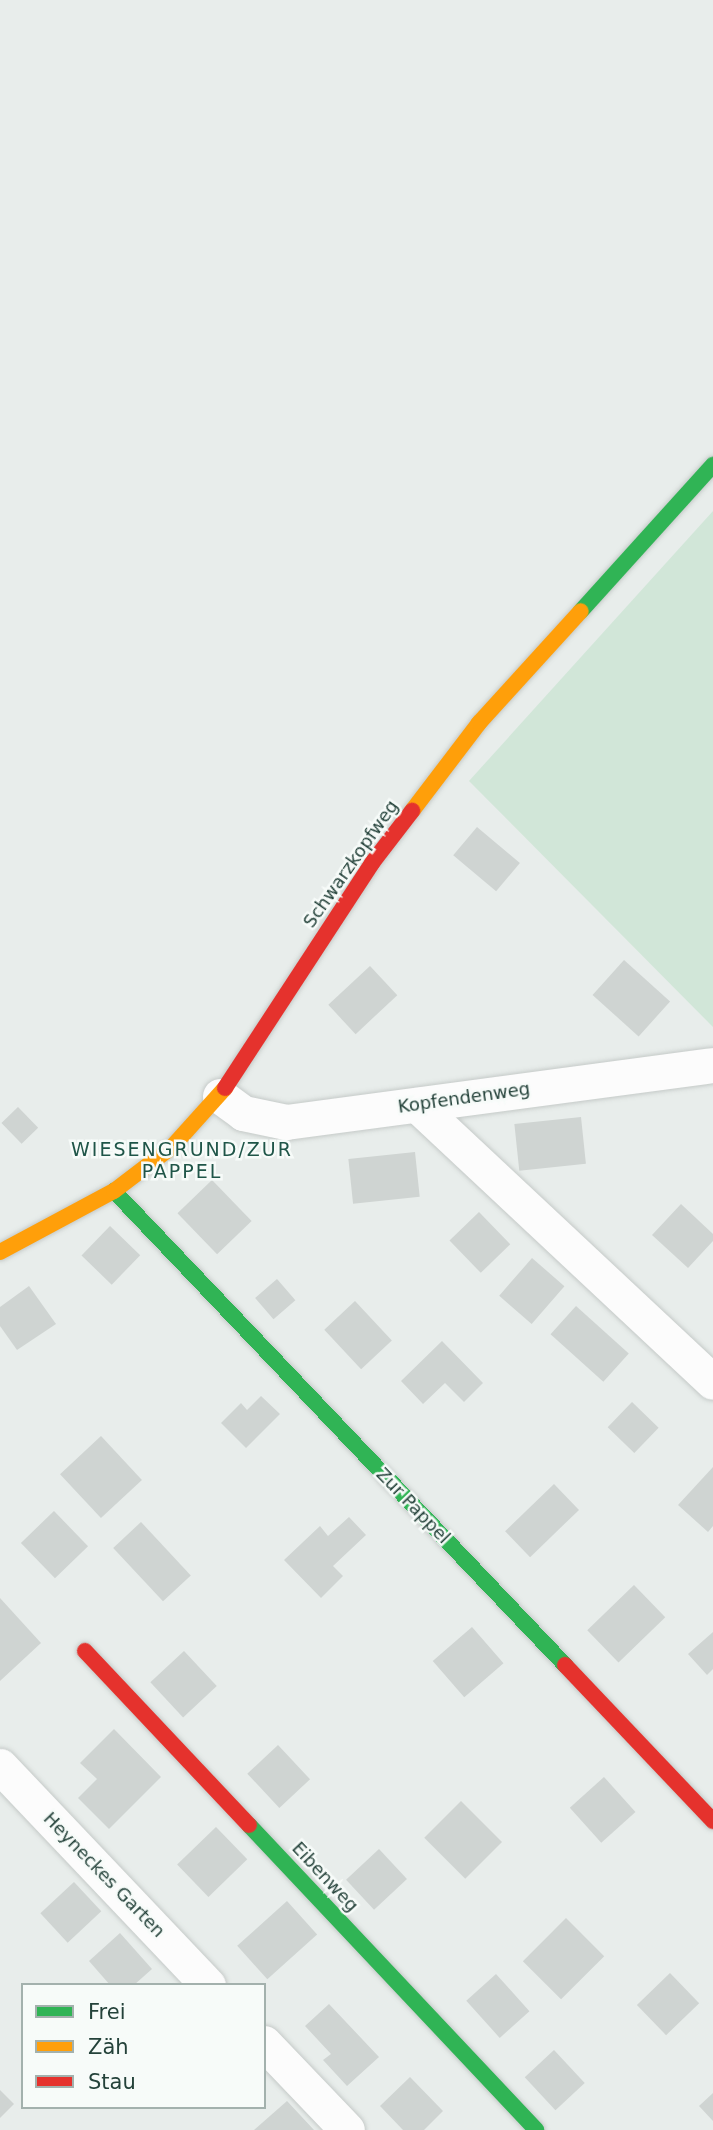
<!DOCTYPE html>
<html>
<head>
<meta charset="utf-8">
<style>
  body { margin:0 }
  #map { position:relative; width:713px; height:2130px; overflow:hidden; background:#e8edeb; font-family:"DejaVu Sans",sans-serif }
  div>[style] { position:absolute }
  .green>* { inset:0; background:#d1e6d8 }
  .building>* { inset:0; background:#cfd4d2; transform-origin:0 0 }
  .roads { filter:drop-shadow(0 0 2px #c5cac8) drop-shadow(0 0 2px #c5cac8) }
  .street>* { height:35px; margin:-17.5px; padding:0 17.5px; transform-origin:17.5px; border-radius:17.5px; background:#fcfcfc }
  .fast>* { height:16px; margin:-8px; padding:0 8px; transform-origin:8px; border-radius:8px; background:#30b455 }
  .slow>* { height:16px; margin:-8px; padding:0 8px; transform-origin:8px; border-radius:8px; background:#ff9f0a }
  .jam>* { height:16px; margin:-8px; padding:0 8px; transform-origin:8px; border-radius:8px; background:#e5322d }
  span { translate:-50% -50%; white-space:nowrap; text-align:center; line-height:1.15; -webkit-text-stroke:5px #f7fbf9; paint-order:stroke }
  .street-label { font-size:18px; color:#24423a }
  .neighbourhood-label { font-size:19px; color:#1f5548; letter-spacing:2px }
  .legend { position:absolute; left:21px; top:1983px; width:245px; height:126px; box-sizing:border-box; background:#f7fbf9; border:2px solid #a3b1ad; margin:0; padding:9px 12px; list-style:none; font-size:21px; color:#24423a }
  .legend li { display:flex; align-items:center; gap:14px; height:35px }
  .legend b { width:35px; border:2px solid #a3b1ad }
</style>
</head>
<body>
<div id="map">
  <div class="green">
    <div style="clip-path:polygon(713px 511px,713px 1027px,469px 781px)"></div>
  </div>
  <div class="building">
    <div style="left:477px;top:827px;width:56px;height:37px;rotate:40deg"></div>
    <div style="left:624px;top:960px;width:62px;height:47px;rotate:42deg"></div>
    <div style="left:370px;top:966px;width:40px;height:57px;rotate:47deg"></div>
    <div style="left:18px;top:1107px;width:29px;height:23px;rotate:46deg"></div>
    <div style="left:581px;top:1117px;width:47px;height:67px;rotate:84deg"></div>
    <div style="left:415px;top:1152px;width:45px;height:67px;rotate:84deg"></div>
    <div style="left:212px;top:1180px;width:57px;height:48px;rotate:46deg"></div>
    <div style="clip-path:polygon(681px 1204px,713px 1234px,713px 1241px,688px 1268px,652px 1235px)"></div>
    <div style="left:479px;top:1212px;width:45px;height:41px;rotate:46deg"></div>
    <div style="left:110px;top:1226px;width:42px;height:41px;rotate:44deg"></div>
    <div style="left:532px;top:1258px;width:43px;height:50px;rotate:41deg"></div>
    <div style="left:277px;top:1279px;width:28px;height:29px;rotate:49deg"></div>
    <div style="clip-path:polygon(29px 1286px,56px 1324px,17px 1350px,0 1326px,0 1307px)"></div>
    <div style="left:355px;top:1301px;width:54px;height:42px;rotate:47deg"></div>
    <div style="left:576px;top:1306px;width:71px;height:38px;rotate:42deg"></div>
    <div style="clip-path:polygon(442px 1341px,483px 1383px,464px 1402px,445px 1383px,423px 1404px,401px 1381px)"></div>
    <div style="clip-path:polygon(261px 1396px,280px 1414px,246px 1448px,221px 1423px,241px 1403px,247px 1410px)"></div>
    <div style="left:632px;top:1402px;width:37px;height:35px;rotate:44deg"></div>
    <div style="left:101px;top:1436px;width:60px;height:56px;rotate:47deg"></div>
    <div style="clip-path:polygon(713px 1467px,713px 1526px,708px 1532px,678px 1505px)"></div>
    <div style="left:554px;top:1484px;width:36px;height:68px;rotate:46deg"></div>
    <div style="left:54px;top:1511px;width:49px;height:46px;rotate:46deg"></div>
    <div style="clip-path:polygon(349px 1517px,366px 1535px,333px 1566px,343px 1576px,321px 1598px,284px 1560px,320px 1526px,328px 1536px)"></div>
    <div style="left:141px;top:1522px;width:73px;height:38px;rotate:47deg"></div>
    <div style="left:634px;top:1585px;width:45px;height:65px;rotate:46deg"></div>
    <div style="clip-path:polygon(0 1598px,41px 1643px,0 1681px)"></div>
    <div style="left:472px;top:1627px;width:48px;height:52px;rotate:49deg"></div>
    <div style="clip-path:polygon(713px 1632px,713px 1669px,707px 1675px,688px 1654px)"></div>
    <div style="left:184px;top:1651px;width:48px;height:46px;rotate:47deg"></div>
    <div style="clip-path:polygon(114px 1729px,161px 1777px,109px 1829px,78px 1798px,97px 1779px,80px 1763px)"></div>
    <div style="left:278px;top:1745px;width:47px;height:42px;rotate:47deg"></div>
    <div style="left:604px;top:1777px;width:47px;height:46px;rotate:48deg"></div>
    <div style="left:461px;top:1801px;width:58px;height:52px;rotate:45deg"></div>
    <div style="left:216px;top:1827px;width:45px;height:54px;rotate:46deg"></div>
    <div style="left:379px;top:1849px;width:41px;height:45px;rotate:47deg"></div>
    <div style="left:74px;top:1882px;width:40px;height:46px;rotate:47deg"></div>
    <div style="left:287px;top:1901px;width:45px;height:67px;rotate:48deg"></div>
    <div style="left:566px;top:1918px;width:54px;height:61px;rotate:45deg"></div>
    <div style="clip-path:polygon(120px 1933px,152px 1969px,134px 1985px,110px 1985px,89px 1961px)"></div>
    <div style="left:670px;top:1973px;width:42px;height:46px;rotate:46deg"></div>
    <div style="left:496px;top:1974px;width:50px;height:40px;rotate:48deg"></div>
    <div style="clip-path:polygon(329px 2004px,379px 2057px,347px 2086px,323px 2060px,331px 2054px,305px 2026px)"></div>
    <div style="left:554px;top:2050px;width:45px;height:40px;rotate:47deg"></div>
    <div style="clip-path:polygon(410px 2077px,443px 2111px,424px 2130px,403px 2130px,380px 2106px)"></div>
    <div style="clip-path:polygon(0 2090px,14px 2104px,0 2118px)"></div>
    <div style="clip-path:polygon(713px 2093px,713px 2121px,699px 2106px)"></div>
    <div style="clip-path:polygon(287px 2101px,314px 2130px,254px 2130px)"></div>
  </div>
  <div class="roads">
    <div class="street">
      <div style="left:220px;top:1096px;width:29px;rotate:36deg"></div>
      <div style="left:243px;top:1113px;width:44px;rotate:11.8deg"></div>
      <div style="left:286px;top:1122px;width:431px;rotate:-7.6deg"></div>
      <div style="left:417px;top:1105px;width:405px;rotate:43.1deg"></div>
      <div style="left:0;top:1766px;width:302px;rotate:46.5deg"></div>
      <div style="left:264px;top:2043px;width:120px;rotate:46.3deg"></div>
    </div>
    <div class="fast">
      <div style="left:581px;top:611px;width:197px;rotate:-47.9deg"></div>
      <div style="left:114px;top:1191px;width:654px;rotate:46.42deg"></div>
      <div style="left:249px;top:1825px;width:419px;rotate:46.7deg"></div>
    </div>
    <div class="slow">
      <div style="left:412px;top:811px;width:111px;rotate:-52.7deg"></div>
      <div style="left:479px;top:723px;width:151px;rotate:-47.7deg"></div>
      <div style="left:0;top:1252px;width:129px;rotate:-28.2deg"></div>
      <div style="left:114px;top:1191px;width:74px;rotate:-37.3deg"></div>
      <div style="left:173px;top:1146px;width:78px;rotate:-48.1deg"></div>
    </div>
    <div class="jam">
      <div style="left:225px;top:1088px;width:269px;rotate:-56.8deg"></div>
      <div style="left:372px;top:863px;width:66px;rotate:-52.4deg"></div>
      <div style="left:85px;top:1651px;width:239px;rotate:46.7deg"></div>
      <div style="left:565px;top:1665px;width:215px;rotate:46.5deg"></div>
    </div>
  </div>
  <div class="street-label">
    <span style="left:351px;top:864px;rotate:-55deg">Schwarzkopfweg</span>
    <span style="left:464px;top:1098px;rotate:-8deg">Kopfendenweg</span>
    <span style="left:413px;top:1506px;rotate:46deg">Zur Pappel</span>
    <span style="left:104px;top:1875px;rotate:46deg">Heyneckes Garten</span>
    <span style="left:325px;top:1877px;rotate:47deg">Eibenweg</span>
  </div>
  <div class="neighbourhood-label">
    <span style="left:182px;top:1161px">WIESENGRUND/ZUR<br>PAPPEL</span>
  </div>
  <ul class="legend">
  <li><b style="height:9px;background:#30b455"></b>Frei</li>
  <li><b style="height:9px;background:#ff9f0a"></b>Zäh</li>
  <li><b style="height:9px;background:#e5322d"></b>Stau</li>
  </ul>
</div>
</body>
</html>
